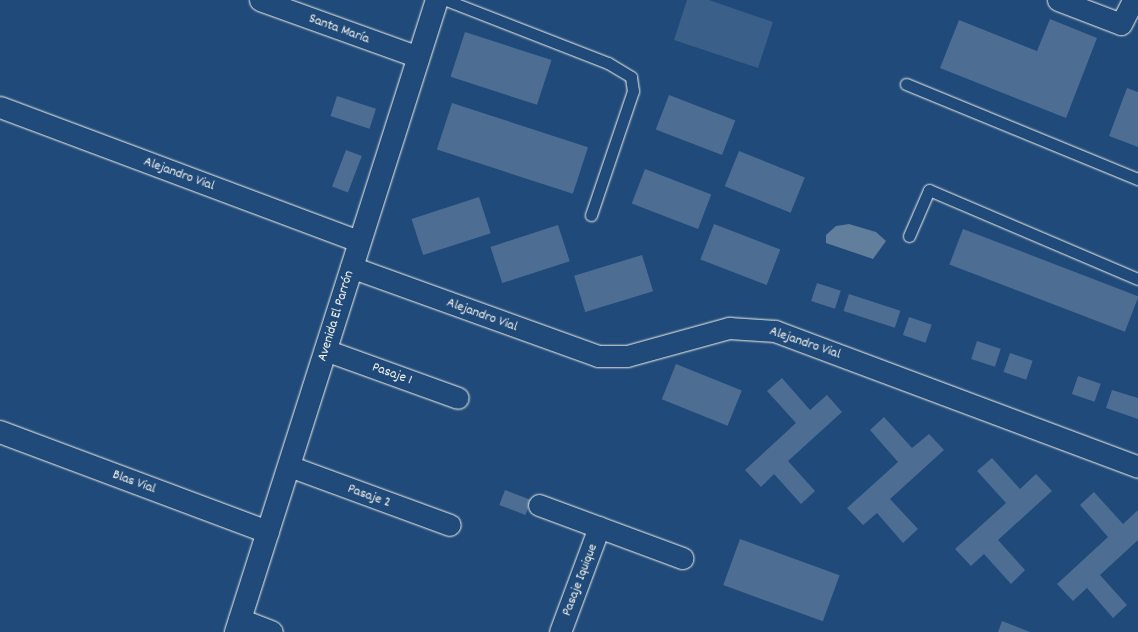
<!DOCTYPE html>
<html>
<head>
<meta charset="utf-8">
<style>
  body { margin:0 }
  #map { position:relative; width:1138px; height:632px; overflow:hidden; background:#1f4a7a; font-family:Dekko,sans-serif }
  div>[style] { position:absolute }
  .green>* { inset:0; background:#3a5f88 }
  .water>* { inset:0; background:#627e9d }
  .building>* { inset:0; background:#4d6e92; transform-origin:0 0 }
  .roads { filter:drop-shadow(0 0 1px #f4f1e8) drop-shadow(0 0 1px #f4f1e8) }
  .service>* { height:11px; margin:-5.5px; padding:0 5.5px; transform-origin:5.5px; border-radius:5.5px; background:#1f4a7a }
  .minor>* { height:21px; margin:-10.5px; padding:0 10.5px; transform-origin:10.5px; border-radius:10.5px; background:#1f4a7a }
  .tertiary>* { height:22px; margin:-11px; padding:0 11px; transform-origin:11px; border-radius:11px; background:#1f4a7a }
  .secondary>* { height:22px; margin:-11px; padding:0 11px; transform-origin:11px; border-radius:11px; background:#1f4a7a }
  span { translate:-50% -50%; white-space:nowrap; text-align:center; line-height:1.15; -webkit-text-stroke:3.5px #1f4a7a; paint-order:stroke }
  .street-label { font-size:14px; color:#f4f1e8 }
</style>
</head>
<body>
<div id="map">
  <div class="green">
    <div style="clip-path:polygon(687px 0,709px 0,773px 22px,758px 68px,674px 40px)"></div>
  </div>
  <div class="water">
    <div style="clip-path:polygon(849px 224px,876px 232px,886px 241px,873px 259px,826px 243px,826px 235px,836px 226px)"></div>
  </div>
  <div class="building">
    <div style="clip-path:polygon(1050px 19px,1097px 38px,1066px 118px,940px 68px,959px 20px,1037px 51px)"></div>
    <div style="left:465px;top:32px;width:91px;height:47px;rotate:18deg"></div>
    <div style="clip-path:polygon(1127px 88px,1138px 92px,1138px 147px,1109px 136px)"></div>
    <div style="left:669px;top:95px;width:71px;height:37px;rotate:21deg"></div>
    <div style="left:337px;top:96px;width:41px;height:21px;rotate:18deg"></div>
    <div style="left:452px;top:103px;width:143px;height:49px;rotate:18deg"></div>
    <div style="left:346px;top:150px;width:17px;height:39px;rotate:21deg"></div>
    <div style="left:739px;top:151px;width:71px;height:38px;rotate:22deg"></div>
    <div style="left:645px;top:169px;width:71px;height:37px;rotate:21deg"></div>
    <div style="left:479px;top:197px;width:38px;height:71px;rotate:72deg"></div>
    <div style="left:714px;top:224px;width:71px;height:38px;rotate:21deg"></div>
    <div style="left:558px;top:225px;width:38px;height:71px;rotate:72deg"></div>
    <div style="left:963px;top:229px;width:188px;height:38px;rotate:21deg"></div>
    <div style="left:642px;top:255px;width:38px;height:71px;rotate:73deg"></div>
    <div style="left:817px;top:283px;width:25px;height:19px;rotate:18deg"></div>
    <div style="left:849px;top:294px;width:54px;height:18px;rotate:18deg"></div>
    <div style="left:909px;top:317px;width:24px;height:19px;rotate:19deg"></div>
    <div style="left:977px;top:341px;width:25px;height:19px;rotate:18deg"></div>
    <div style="left:1010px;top:353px;width:24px;height:20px;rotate:19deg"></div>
    <div style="left:676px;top:364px;width:71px;height:38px;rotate:22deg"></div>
    <div style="left:1078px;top:376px;width:24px;height:19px;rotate:19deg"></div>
    <div style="clip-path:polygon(782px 378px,810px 410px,827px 395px,842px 412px,788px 461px,815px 491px,801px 504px,774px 474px,761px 487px,745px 470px,796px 423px,767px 391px)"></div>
    <div style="clip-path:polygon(1112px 390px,1138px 398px,1138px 419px,1106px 408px)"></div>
    <div style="clip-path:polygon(884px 417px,912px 448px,929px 434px,944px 450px,890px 499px,918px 529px,903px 543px,877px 513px,863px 525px,847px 508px,898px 462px,870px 430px)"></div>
    <div style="clip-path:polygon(992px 458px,1020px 489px,1036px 474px,1052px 491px,998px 540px,1025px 570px,1011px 584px,984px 554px,971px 566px,955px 549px,1006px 503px,977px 471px)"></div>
    <div style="left:505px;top:490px;width:28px;height:16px;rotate:21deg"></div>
    <div style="clip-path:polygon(1094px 492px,1123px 524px,1138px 510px,1138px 540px,1100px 575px,1127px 605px,1113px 618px,1087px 588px,1073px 601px,1057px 584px,1108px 537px,1080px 505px)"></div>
    <div style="left:740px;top:539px;width:106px;height:49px;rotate:20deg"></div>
    <div style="clip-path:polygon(1002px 621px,1030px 632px,998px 632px)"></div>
  </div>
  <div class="roads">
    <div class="service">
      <div style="left:446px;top:0;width:174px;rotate:21.3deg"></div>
      <div style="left:608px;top:63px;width:27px;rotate:31deg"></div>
      <div style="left:631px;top:77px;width:14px;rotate:82deg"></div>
      <div style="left:633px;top:91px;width:131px;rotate:108.7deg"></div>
      <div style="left:906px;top:84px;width:251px;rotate:22.3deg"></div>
      <div style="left:909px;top:236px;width:50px;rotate:-66.5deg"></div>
      <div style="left:929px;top:190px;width:227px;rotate:23.1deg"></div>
    </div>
    <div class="minor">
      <div style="left:260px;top:0;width:168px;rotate:19.8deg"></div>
      <div style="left:1058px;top:0;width:67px;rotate:20.9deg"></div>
      <div style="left:1121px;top:24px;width:27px;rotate:-63deg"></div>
      <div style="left:0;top:107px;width:383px;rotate:20.5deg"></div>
      <div style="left:351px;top:267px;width:263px;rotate:19.8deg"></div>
      <div style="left:598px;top:356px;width:29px"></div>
      <div style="left:627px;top:356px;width:106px;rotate:-15.4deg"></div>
      <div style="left:729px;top:328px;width:46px;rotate:3.7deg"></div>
      <div style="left:775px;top:331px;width:388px;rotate:20.5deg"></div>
      <div style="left:325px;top:350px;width:141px;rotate:19.8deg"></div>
      <div style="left:289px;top:466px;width:171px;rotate:20.1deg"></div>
      <div style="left:539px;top:505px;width:153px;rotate:20.3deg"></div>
      <div style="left:560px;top:632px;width:112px;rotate:-69.6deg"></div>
    </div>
    <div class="tertiary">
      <div style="left:0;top:432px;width:286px;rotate:20.5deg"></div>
      <div style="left:240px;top:620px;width:34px;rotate:21deg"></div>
    </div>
    <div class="secondary">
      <div style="left:236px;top:632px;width:663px;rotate:-72.36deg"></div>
    </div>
  </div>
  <div class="street-label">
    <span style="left:339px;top:29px;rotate:20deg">Santa María</span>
    <span style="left:179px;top:174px;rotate:20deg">Alejandro Vial</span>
    <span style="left:482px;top:315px;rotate:20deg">Alejandro Vial</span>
    <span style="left:336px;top:316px;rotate:-73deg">Avenida El Parrón</span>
    <span style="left:805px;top:343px;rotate:19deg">Alejandro Vial</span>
    <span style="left:392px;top:374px;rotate:20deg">Pasaje 1</span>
    <span style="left:134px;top:482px;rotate:20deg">Blas Vial</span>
    <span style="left:369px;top:496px;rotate:20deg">Pasaje 2</span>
    <span style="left:580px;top:580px;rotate:-69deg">Pasaje Iquique</span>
  </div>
</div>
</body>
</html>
